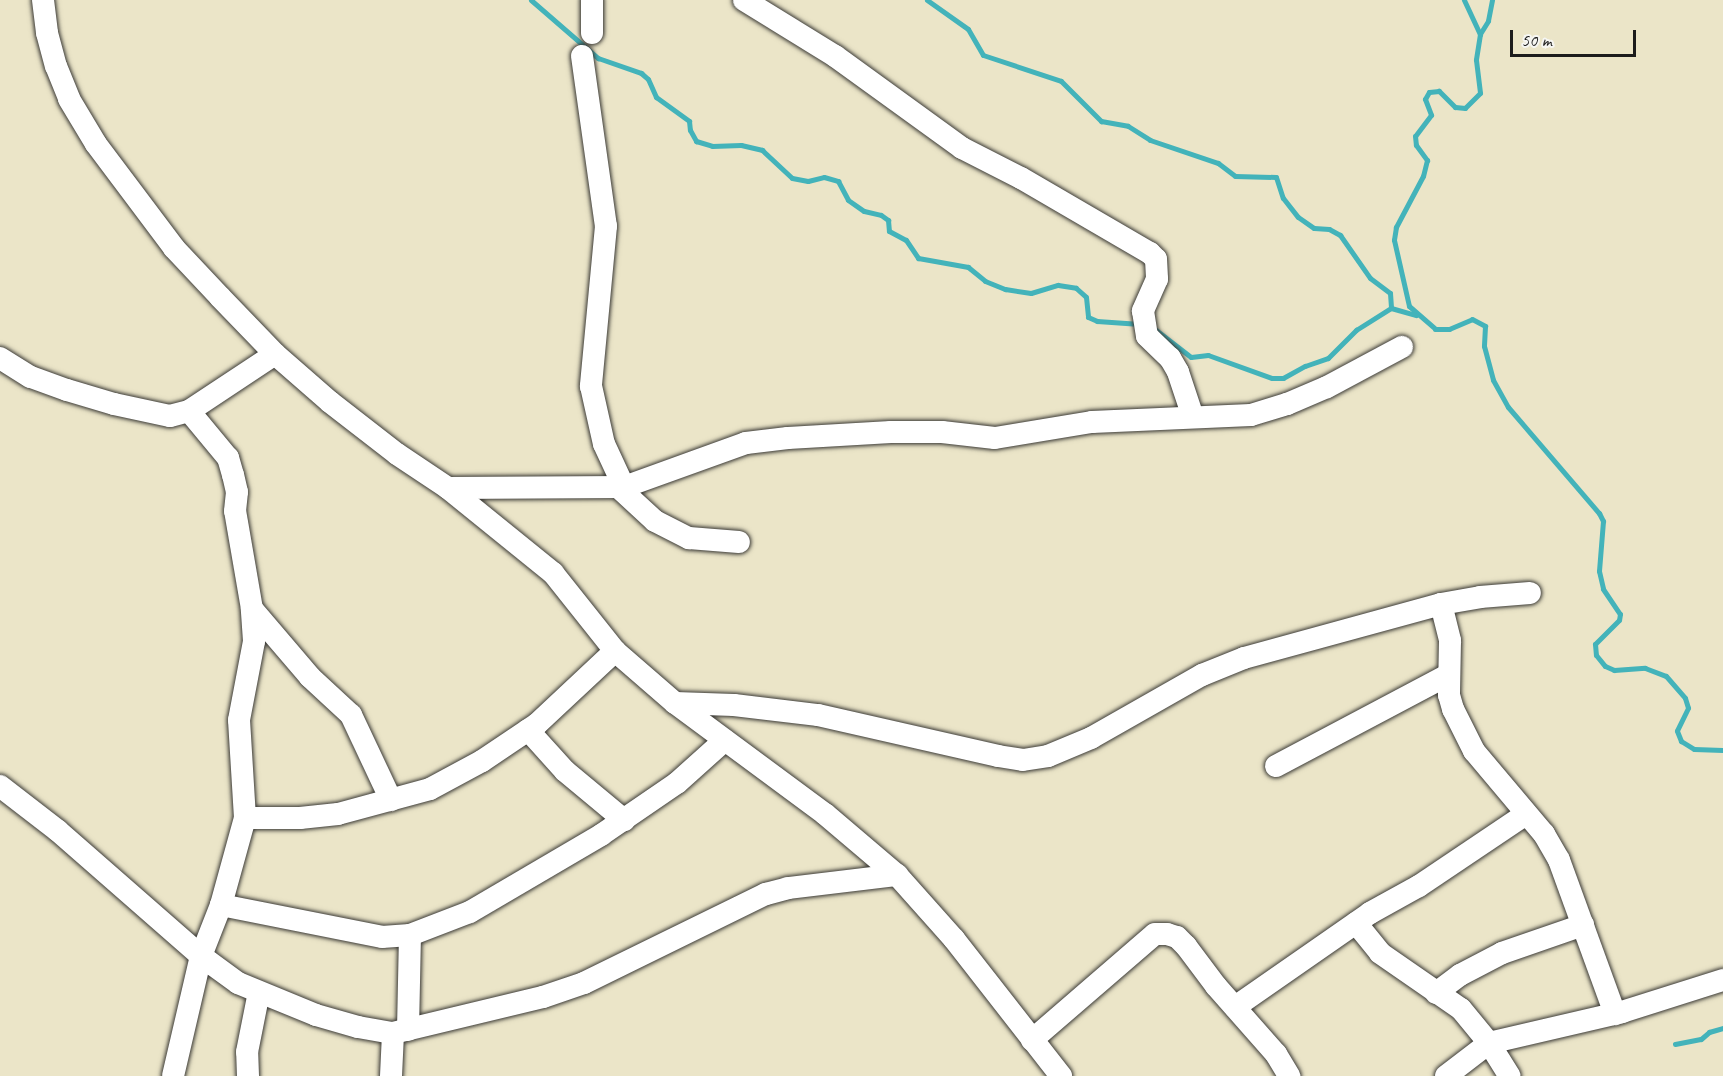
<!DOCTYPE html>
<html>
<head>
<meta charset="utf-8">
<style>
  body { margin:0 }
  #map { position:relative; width:1723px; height:1076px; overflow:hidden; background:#ebe5c8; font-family:Caveat,sans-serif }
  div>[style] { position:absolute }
  .stream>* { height:5px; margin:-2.5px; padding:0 2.5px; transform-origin:2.5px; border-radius:2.5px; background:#43b3ba }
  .roads { filter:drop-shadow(0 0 2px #3b3a36) drop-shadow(0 0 2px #3b3a36) }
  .minor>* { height:22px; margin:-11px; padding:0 11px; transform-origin:11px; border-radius:11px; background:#fff }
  span { translate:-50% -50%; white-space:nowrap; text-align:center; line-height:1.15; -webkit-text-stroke:5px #f6f6f2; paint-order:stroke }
  .scale { position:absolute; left:1510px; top:30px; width:126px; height:27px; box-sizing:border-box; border:3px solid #1c1c1c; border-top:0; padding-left:8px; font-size:18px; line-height:21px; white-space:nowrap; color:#1c1c1c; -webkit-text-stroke:4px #f6f6f2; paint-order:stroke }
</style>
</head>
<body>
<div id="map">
  <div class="stream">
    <div style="left:531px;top:0;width:89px;rotate:40.9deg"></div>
    <div style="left:598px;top:58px;width:46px;rotate:19.2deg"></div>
    <div style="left:641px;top:73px;width:9px;rotate:41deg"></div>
    <div style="left:648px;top:79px;width:20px;rotate:66deg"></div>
    <div style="left:656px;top:97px;width:41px;rotate:36deg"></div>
    <div style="left:689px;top:121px;width:9px;rotate:84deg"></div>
    <div style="left:690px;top:130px;width:13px;rotate:61deg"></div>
    <div style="left:696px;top:141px;width:17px;rotate:17deg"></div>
    <div style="left:712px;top:146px;width:29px;rotate:-2deg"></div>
    <div style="left:741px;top:145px;width:22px;rotate:13deg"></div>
    <div style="left:762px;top:150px;width:41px;rotate:43deg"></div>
    <div style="left:792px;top:178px;width:16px;rotate:11deg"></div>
    <div style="left:808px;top:181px;width:16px;rotate:-14deg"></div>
    <div style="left:824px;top:177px;width:15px;rotate:16deg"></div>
    <div style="left:838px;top:181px;width:21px;rotate:62deg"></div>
    <div style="left:848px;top:200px;width:19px;rotate:35deg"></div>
    <div style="left:864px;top:211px;width:17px;rotate:13deg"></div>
    <div style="left:881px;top:215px;width:9px;rotate:36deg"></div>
    <div style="left:888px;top:220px;width:11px;rotate:85deg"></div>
    <div style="left:889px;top:231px;width:19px;rotate:28deg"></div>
    <div style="left:906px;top:240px;width:22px;rotate:56deg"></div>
    <div style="left:918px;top:258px;width:51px;rotate:10.2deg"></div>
    <div style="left:968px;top:267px;width:22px;rotate:39deg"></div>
    <div style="left:985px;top:281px;width:22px;rotate:22deg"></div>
    <div style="left:1005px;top:289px;width:26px;rotate:9deg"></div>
    <div style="left:1031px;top:293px;width:28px;rotate:-17deg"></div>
    <div style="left:1058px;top:285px;width:18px;rotate:9deg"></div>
    <div style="left:1076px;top:288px;width:13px;rotate:42deg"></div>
    <div style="left:1086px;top:297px;width:20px;rotate:84deg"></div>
    <div style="left:1088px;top:317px;width:10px;rotate:24deg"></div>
    <div style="left:1097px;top:321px;width:43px;rotate:4deg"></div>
    <div style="left:927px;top:0;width:50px;rotate:35.3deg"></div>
    <div style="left:968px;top:29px;width:30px;rotate:60deg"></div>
    <div style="left:983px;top:55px;width:82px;rotate:18.4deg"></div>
    <div style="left:1061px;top:81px;width:57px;rotate:45deg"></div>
    <div style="left:1101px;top:121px;width:27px;rotate:10deg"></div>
    <div style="left:1128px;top:126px;width:26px;rotate:32deg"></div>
    <div style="left:1150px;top:140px;width:72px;rotate:18.7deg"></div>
    <div style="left:1218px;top:163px;width:21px;rotate:37deg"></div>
    <div style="left:1235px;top:176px;width:41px;rotate:1.4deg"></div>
    <div style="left:1276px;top:177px;width:22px;rotate:72deg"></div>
    <div style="left:1283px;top:198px;width:24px;rotate:52deg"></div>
    <div style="left:1298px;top:217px;width:19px;rotate:35deg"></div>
    <div style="left:1314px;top:228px;width:15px;rotate:4deg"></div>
    <div style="left:1329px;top:229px;width:13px;rotate:29deg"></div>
    <div style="left:1340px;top:235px;width:52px;rotate:55.1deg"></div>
    <div style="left:1370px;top:278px;width:25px;rotate:37deg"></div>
    <div style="left:1390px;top:293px;width:15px;rotate:86deg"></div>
    <div style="left:1464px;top:0;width:38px;rotate:65deg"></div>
    <div style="left:1492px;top:0;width:21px;rotate:101deg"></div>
    <div style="left:1488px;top:21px;width:15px;rotate:122deg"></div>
    <div style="left:1480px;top:34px;width:26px;rotate:99deg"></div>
    <div style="left:1476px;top:60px;width:33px;rotate:83deg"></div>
    <div style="left:1480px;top:93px;width:21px;rotate:135deg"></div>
    <div style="left:1465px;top:108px;width:10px;rotate:-174deg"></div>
    <div style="left:1455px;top:107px;width:23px;rotate:-135deg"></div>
    <div style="left:1439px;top:91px;width:10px;rotate:174deg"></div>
    <div style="left:1429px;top:92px;width:8px;rotate:120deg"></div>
    <div style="left:1425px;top:99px;width:17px;rotate:69deg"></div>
    <div style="left:1431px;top:115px;width:26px;rotate:127deg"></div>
    <div style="left:1415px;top:136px;width:9px;rotate:84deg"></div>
    <div style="left:1416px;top:145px;width:19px;rotate:54deg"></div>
    <div style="left:1427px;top:160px;width:16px;rotate:104deg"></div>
    <div style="left:1423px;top:176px;width:58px;rotate:117.9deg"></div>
    <div style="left:1396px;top:227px;width:13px;rotate:99deg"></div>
    <div style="left:1394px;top:240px;width:68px;rotate:77.2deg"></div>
    <div style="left:1409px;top:306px;width:35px;rotate:41deg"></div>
    <div style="left:1435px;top:329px;width:14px"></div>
    <div style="left:1449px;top:329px;width:25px;rotate:-23deg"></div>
    <div style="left:1472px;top:319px;width:15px;rotate:28deg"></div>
    <div style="left:1485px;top:326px;width:20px;rotate:93deg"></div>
    <div style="left:1484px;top:346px;width:35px;rotate:75deg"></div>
    <div style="left:1493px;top:380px;width:31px;rotate:61deg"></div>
    <div style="left:1508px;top:407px;width:140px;rotate:49.4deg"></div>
    <div style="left:1599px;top:513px;width:9px;rotate:63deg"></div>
    <div style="left:1603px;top:521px;width:50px;rotate:94.6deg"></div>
    <div style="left:1599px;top:571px;width:18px;rotate:77deg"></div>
    <div style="left:1603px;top:589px;width:30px;rotate:56deg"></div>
    <div style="left:1620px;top:614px;width:6px;rotate:99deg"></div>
    <div style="left:1619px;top:620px;width:34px;rotate:135deg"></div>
    <div style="left:1595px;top:644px;width:11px;rotate:85deg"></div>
    <div style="left:1596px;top:655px;width:14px;rotate:51deg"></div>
    <div style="left:1605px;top:666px;width:10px;rotate:24deg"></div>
    <div style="left:1614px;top:670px;width:31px;rotate:-4deg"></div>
    <div style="left:1645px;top:668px;width:22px;rotate:21deg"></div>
    <div style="left:1666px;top:676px;width:29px;rotate:49deg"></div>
    <div style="left:1685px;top:698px;width:10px;rotate:73deg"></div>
    <div style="left:1688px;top:708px;width:25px;rotate:116deg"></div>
    <div style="left:1677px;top:731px;width:11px;rotate:68deg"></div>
    <div style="left:1681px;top:741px;width:15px;rotate:32deg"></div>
    <div style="left:1694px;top:749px;width:29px;rotate:2deg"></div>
    <div style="left:1152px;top:327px;width:49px;rotate:37.6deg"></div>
    <div style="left:1191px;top:357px;width:17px;rotate:-7deg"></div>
    <div style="left:1208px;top:355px;width:68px;rotate:19.8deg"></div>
    <div style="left:1272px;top:378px;width:11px"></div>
    <div style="left:1283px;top:378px;width:25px;rotate:-29deg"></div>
    <div style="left:1305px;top:366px;width:24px;rotate:-19deg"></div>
    <div style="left:1328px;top:358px;width:40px;rotate:-45deg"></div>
    <div style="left:1356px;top:330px;width:41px;rotate:-32.2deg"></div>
    <div style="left:1391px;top:308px;width:26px;rotate:16deg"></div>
    <div style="left:1675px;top:1044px;width:26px;rotate:-11deg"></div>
    <div style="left:1701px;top:1039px;width:11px;rotate:-41deg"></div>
    <div style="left:1709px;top:1032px;width:15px;rotate:-16deg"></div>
  </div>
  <div class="roads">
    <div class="minor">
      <div style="left:43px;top:0;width:33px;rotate:83deg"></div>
      <div style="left:47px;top:33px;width:34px;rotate:75deg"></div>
      <div style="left:56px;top:66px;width:35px;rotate:68deg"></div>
      <div style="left:69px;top:99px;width:52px;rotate:59deg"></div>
      <div style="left:96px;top:144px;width:130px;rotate:53.1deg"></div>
      <div style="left:174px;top:248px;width:67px;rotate:46.8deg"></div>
      <div style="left:220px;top:297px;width:79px;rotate:46deg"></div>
      <div style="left:275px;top:354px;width:73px;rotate:41.1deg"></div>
      <div style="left:330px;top:402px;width:85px;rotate:37.8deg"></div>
      <div style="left:397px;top:454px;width:61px;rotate:33.7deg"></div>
      <div style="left:448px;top:488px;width:135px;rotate:39deg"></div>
      <div style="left:553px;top:573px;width:100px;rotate:51.5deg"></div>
      <div style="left:615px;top:651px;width:79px;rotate:40.9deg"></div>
      <div style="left:675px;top:703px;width:187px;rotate:36.5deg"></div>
      <div style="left:825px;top:814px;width:94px;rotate:40.3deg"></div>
      <div style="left:897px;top:875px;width:86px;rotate:48.3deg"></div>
      <div style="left:954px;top:939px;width:174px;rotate:52deg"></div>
      <div style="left:744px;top:0;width:107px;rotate:31.6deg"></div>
      <div style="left:835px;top:56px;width:157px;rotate:35.9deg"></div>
      <div style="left:962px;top:148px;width:66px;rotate:27deg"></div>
      <div style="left:1021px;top:178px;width:149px;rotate:30.2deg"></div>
      <div style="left:1150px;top:253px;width:8px;rotate:45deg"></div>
      <div style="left:1156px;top:259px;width:20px;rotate:87deg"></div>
      <div style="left:1157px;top:279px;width:35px;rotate:114deg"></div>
      <div style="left:1143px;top:311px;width:25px;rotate:81deg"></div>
      <div style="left:1147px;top:336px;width:32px;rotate:44deg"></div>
      <div style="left:1170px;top:358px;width:16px;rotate:60deg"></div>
      <div style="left:1178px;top:372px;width:47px;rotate:71.6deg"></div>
      <div style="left:592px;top:33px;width:33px;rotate:-90deg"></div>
      <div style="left:582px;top:56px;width:172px;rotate:82deg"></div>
      <div style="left:606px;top:226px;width:161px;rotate:95.4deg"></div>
      <div style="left:591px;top:386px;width:59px;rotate:77.4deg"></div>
      <div style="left:604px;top:444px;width:47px;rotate:65.1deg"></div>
      <div style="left:0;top:358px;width:36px;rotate:32deg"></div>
      <div style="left:31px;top:377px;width:38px;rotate:20deg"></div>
      <div style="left:67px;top:390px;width:49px;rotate:16.6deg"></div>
      <div style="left:114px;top:404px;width:57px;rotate:12.1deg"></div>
      <div style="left:170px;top:416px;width:20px;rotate:-15deg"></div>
      <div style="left:189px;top:411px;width:103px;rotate:-33.5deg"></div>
      <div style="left:618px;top:487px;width:50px;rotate:42.6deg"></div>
      <div style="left:655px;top:521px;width:38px;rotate:27deg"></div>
      <div style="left:689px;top:538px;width:50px;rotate:4.6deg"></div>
      <div style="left:448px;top:488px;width:176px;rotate:-0.3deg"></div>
      <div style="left:624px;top:487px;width:130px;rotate:-19.8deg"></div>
      <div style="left:746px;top:443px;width:42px;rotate:-6.8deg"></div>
      <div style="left:788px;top:438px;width:103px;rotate:-3.3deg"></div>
      <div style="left:891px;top:432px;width:51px"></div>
      <div style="left:942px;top:432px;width:53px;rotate:6.5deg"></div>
      <div style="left:995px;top:438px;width:98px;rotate:-9.4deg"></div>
      <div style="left:1092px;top:422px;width:159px;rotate:-2.5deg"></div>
      <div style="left:1251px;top:415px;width:38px;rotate:-17deg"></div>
      <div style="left:1287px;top:404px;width:43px;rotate:-23deg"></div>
      <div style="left:1327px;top:387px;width:85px;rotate:-28.1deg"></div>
      <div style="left:1441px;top:604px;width:38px;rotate:76deg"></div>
      <div style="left:1450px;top:641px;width:54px;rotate:91.1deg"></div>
      <div style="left:1449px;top:695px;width:15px;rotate:74deg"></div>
      <div style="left:1453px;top:709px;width:47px;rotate:63.4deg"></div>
      <div style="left:1474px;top:751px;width:109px;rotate:49.9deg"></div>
      <div style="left:1544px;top:834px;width:30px;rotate:60deg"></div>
      <div style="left:1559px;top:860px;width:164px;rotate:70deg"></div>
      <div style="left:252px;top:609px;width:89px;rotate:49.5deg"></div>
      <div style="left:310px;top:677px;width:56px;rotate:42.8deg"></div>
      <div style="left:351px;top:715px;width:94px;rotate:64.8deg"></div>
      <div style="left:675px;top:703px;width:59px;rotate:1.9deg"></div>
      <div style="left:734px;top:705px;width:85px;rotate:6.8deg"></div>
      <div style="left:818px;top:715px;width:185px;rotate:12.8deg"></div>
      <div style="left:998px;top:756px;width:25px;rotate:9deg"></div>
      <div style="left:1023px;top:760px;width:25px;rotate:-9deg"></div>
      <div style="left:1048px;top:756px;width:47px;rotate:-22.7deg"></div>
      <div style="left:1091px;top:738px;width:128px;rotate:-29.6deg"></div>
      <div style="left:1202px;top:675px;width:45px;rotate:-22deg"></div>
      <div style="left:1244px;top:658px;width:204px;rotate:-15.3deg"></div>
      <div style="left:1441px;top:604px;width:40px;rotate:-10deg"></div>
      <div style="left:1480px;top:597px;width:50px;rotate:-4.6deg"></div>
      <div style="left:528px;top:730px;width:55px;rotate:47.9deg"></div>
      <div style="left:565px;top:771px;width:77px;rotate:39.7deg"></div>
      <div style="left:1276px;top:766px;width:195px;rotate:-27.9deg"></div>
      <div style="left:0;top:786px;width:72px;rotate:37.7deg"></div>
      <div style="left:57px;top:830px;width:191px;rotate:41.2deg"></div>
      <div style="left:201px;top:956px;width:46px;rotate:36.1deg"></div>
      <div style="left:238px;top:983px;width:84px;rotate:22.3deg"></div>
      <div style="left:316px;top:1015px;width:44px;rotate:15.9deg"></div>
      <div style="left:358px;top:1027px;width:36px;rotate:10deg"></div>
      <div style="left:393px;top:1033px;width:154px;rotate:-13.5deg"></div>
      <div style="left:543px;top:997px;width:43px;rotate:-18.9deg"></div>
      <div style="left:584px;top:983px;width:203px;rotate:-26.1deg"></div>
      <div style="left:766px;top:894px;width:23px;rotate:-15deg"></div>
      <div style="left:788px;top:888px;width:110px;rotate:-6.8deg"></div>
      <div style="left:245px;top:818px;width:55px"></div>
      <div style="left:300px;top:818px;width:38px;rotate:-6deg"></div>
      <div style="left:338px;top:814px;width:95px;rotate:-15.2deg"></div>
      <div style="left:430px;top:789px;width:59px;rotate:-28.3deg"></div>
      <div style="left:482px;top:761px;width:66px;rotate:-33.9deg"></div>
      <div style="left:537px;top:724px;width:107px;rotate:-43.1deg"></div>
      <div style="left:221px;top:905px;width:164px;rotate:11.2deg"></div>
      <div style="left:382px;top:937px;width:28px;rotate:-4deg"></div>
      <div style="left:410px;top:935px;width:64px;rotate:-21deg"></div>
      <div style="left:470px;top:912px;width:152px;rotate:-30.4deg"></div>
      <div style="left:601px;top:835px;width:92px;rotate:-34.4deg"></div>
      <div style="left:677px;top:783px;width:64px;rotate:-41.9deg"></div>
      <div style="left:1356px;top:923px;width:38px;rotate:51deg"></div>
      <div style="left:1380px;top:953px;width:98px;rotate:34.7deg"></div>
      <div style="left:1461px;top:1009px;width:44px;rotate:50.5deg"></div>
      <div style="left:1489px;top:1043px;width:39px;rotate:58deg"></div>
      <div style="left:1436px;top:993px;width:30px;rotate:-37deg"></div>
      <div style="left:1460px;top:975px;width:47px;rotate:-27.6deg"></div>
      <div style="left:1502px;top:953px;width:86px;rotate:-19.1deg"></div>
      <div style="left:1235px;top:1007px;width:165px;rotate:-34.8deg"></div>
      <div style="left:1370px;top:913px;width:56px;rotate:-28.9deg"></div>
      <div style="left:1419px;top:886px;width:129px;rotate:-33.9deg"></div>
      <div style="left:408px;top:1030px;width:95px;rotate:-88.8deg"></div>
      <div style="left:1032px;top:1040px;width:162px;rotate:-40.8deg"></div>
      <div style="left:1155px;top:934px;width:12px"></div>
      <div style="left:1167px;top:934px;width:10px;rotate:17deg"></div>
      <div style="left:1177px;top:937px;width:13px;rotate:45deg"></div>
      <div style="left:1186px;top:946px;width:50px;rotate:53.1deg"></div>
      <div style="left:1216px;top:986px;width:91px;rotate:48.6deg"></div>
      <div style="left:1276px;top:1054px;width:26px;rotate:59deg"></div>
      <div style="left:173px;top:1076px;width:123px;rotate:-76.9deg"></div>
      <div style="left:201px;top:956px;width:55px;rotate:-68.6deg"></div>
      <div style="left:221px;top:905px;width:90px;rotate:-74.6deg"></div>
      <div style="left:245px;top:818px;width:98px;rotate:-93.5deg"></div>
      <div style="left:239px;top:720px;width:80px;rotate:-79.2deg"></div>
      <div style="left:254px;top:641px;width:32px;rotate:-94deg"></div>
      <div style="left:252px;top:609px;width:99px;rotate:-99.8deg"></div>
      <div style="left:235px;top:511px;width:19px;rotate:-84deg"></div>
      <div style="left:237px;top:492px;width:17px;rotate:-103deg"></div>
      <div style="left:233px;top:475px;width:18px;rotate:-106deg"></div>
      <div style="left:228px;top:458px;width:61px;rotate:-129.7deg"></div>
      <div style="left:248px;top:1076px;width:24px;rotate:-92deg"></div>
      <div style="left:247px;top:1052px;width:61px;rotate:-78.7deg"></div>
      <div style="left:391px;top:1076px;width:43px;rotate:-87.3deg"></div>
      <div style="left:1446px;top:1076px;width:54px;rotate:-37.5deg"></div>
      <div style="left:1489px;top:1043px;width:137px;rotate:-13.1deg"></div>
      <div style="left:1622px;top:1012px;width:106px;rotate:-17.6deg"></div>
    </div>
  </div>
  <div class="scale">50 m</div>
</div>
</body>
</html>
